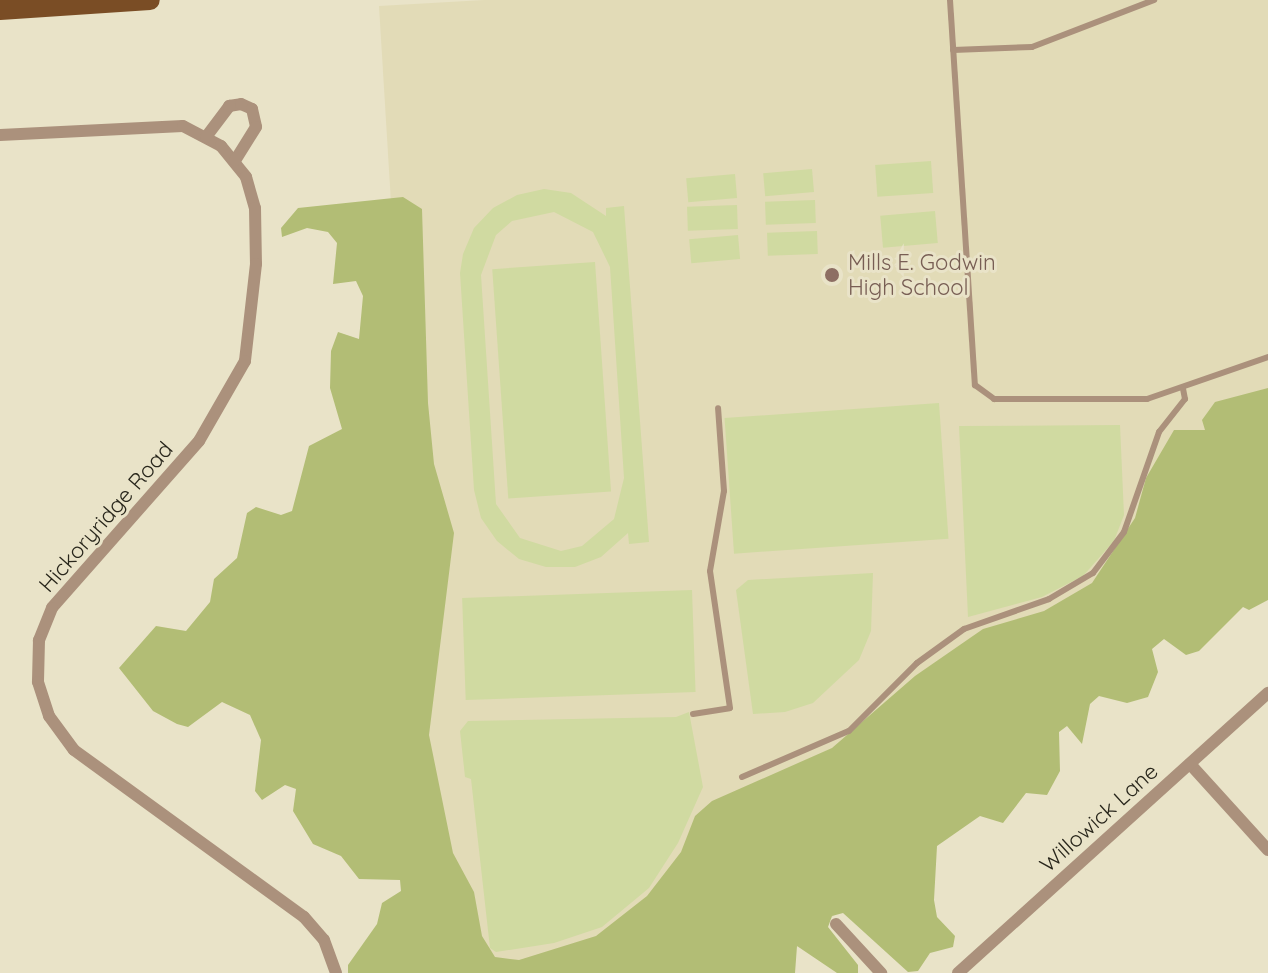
<!DOCTYPE html>
<html>
<head>
<meta charset="utf-8">
<style>
  body { margin:0 }
  #map { position:relative; width:1268px; height:973px; overflow:hidden; background:#e9e3c8; font-family:Quicksand,sans-serif }
  div>[style] { position:absolute }
  .built>* { inset:0; background:#e2dbb7 }
  .green>* { inset:0; background:#d0daa1; transform-origin:0 0 }
  .forest>* { inset:0; background:#b2bd75 }
  .service>* { height:6px; margin:-3px; padding:0 3px; transform-origin:3px; border-radius:3px; background:#ab917c }
  .minor>* { height:12px; margin:-6px; padding:0 6px; transform-origin:6px; border-radius:6px; background:#ab917c }
  .primary>* { height:20px; margin:-10px; padding:0 10px; transform-origin:10px; border-radius:10px; background:#7a4d25 }
  .dots>* { width:22px; height:22px; translate:-50% -50%; box-sizing:border-box; border:4px solid #e9e3c8; border-radius:50% }
  span { translate:-50% -50%; white-space:nowrap; text-align:center; line-height:1.15; -webkit-text-stroke:6px #e9e3c8; paint-order:stroke }
  .education-label { font-size:22px; color:#785e54 }
  .left { translate:0 -50%; text-align:left }
  .street-label { font-size:22px; color:#29271c }
</style>
</head>
<body>
<div id="map">
  <div class="built">
    <div style="clip-path:polygon(484px 0,1268px 0,1268px 545px,782px 960px,438px 973px,379px 6px)"></div>
  </div>
  <div class="green">
    <div style="left:931px;top:161px;width:32px;height:56px;rotate:86deg"></div>
    <div style="left:812px;top:169px;width:23px;height:49px;rotate:85deg"></div>
    <div style="left:735px;top:174px;width:24px;height:49px;rotate:85deg"></div>
    <div style="clip-path:polygon(evenodd,544px 189px,571px 193px,606px 216px,606px 208px,624px 206px,649px 542px,629px 544px,628px 533px,601px 557px,575px 567px,546px 567px,519px 559px,497px 541px,481px 518px,474px 490px,460px 273px,463px 254px,474px 228px,493px 208px,517px 195px,544px 189px,554px 212px,593px 232px,610px 267px,624px 478px,614px 519px,582px 546px,561px 551px,520px 538px,496px 504px,481px 275px,496px 235px,512px 221px,554px 212px)"></div>
    <div style="left:815px;top:200px;width:23px;height:50px;rotate:88deg"></div>
    <div style="left:737px;top:205px;width:24px;height:50px;rotate:88deg"></div>
    <div style="left:935px;top:211px;width:32px;height:55px;rotate:85deg"></div>
    <div style="left:817px;top:231px;width:23px;height:50px;rotate:88deg"></div>
    <div style="left:738px;top:235px;width:24px;height:49px;rotate:85deg"></div>
    <div style="left:595px;top:262px;width:230px;height:103px;rotate:86deg"></div>
    <div style="left:939px;top:403px;width:136px;height:215px;rotate:86deg"></div>
    <div style="clip-path:polygon(1120px 425px,1124px 515px,1114px 541px,1083px 576px,1042px 597px,968px 617px,959px 426px)"></div>
    <div style="clip-path:polygon(873px 573px,871px 631px,859px 660px,813px 703px,785px 712px,753px 714px,736px 590px,748px 580px)"></div>
    <div style="left:692px;top:590px;width:102px;height:230px;rotate:88deg"></div>
    <div style="clip-path:polygon(689px 712px,703px 787px,678px 843px,649px 888px,602px 927px,554px 943px,496px 952px,490px 948px,471px 779px,465px 777px,460px 731px,468px 721px,676px 717px)"></div>
  </div>
  <div class="forest">
    <div style="clip-path:polygon(403px 197px,422px 209px,428px 403px,434px 464px,454px 533px,429px 735px,453px 853px,474px 892px,482px 936px,495px 957px,519px 960px,596px 936px,647px 896px,681px 852px,695px 816px,712px 801px,832px 748px,915px 676px,983px 629px,1044px 611px,1092px 583px,1135px 518px,1146px 478px,1174px 430px,1205px 430px,1202px 420px,1215px 402px,1268px 388px,1268px 600px,1249px 610px,1243px 607px,1199px 651px,1186px 655px,1164px 639px,1152px 649px,1158px 672px,1148px 697px,1127px 703px,1099px 696px,1090px 704px,1082px 744px,1067px 726px,1059px 732px,1060px 771px,1047px 795px,1026px 793px,1003px 823px,980px 816px,937px 846px,934px 900px,937px 917px,955px 936px,953px 947px,930px 953px,918px 971px,908px 972px,843px 913px,832px 916px,828px 927px,858px 965px,858px 973px,837px 973px,797px 946px,795px 973px,348px 973px,348px 965px,377px 924px,382px 903px,401px 891px,400px 880px,359px 879px,341px 856px,313px 844px,293px 811px,296px 789px,285px 785px,262px 800px,255px 791px,261px 740px,250px 715px,222px 702px,188px 727px,177px 724px,153px 711px,119px 668px,156px 626px,186px 631px,210px 602px,214px 579px,237px 558px,247px 513px,256px 507px,281px 515px,292px 511px,309px 446px,342px 429px,330px 388px,331px 351px,338px 332px,359px 339px,363px 296px,356px 281px,333px 284px,337px 243px,328px 232px,307px 228px,282px 237px,281px 228px,298px 208px)"></div>
  </div>
  <div class="service">
    <div style="left:950px;top:0;width:386px;rotate:86.3deg"></div>
    <div style="left:975px;top:385px;width:24px;rotate:36deg"></div>
    <div style="left:994px;top:399px;width:153px"></div>
    <div style="left:1147px;top:399px;width:128px;rotate:-19.1deg"></div>
    <div style="left:953px;top:50px;width:79px;rotate:-2.2deg"></div>
    <div style="left:1032px;top:47px;width:131px;rotate:-21.1deg"></div>
    <div style="left:693px;top:714px;width:37px;rotate:-9deg"></div>
    <div style="left:730px;top:708px;width:138px;rotate:-98.3deg"></div>
    <div style="left:710px;top:571px;width:81px;rotate:-80.1deg"></div>
    <div style="left:724px;top:491px;width:83px;rotate:-94.1deg"></div>
    <div style="left:742px;top:777px;width:116px;rotate:-23.3deg"></div>
    <div style="left:849px;top:731px;width:96px;rotate:-45deg"></div>
    <div style="left:917px;top:663px;width:58px;rotate:-35.9deg"></div>
    <div style="left:964px;top:629px;width:90px;rotate:-19.4deg"></div>
    <div style="left:1049px;top:599px;width:51px;rotate:-30.6deg"></div>
    <div style="left:1093px;top:573px;width:51px;rotate:-52.9deg"></div>
    <div style="left:1124px;top:532px;width:106px;rotate:-70.7deg"></div>
    <div style="left:1159px;top:432px;width:42px;rotate:-51.8deg"></div>
    <div style="left:1185px;top:399px;width:10px;rotate:-101deg"></div>
  </div>
  <div class="minor">
    <div style="left:0;top:135px;width:183px;rotate:-2.8deg"></div>
    <div style="left:183px;top:126px;width:43px;rotate:27.8deg"></div>
    <div style="left:221px;top:146px;width:40px;rotate:51deg"></div>
    <div style="left:246px;top:177px;width:32px;rotate:74deg"></div>
    <div style="left:255px;top:208px;width:56px;rotate:89deg"></div>
    <div style="left:256px;top:264px;width:98px;rotate:96.5deg"></div>
    <div style="left:245px;top:361px;width:92px;rotate:119.9deg"></div>
    <div style="left:199px;top:441px;width:222px;rotate:131.4deg"></div>
    <div style="left:52px;top:608px;width:35px;rotate:112deg"></div>
    <div style="left:39px;top:640px;width:42px;rotate:91.4deg"></div>
    <div style="left:38px;top:682px;width:36px;rotate:72deg"></div>
    <div style="left:49px;top:716px;width:42px;rotate:53.7deg"></div>
    <div style="left:74px;top:750px;width:284px;rotate:36deg"></div>
    <div style="left:304px;top:917px;width:30px;rotate:49deg"></div>
    <div style="left:324px;top:940px;width:35px;rotate:70deg"></div>
    <div style="left:206px;top:137px;width:39px;rotate:-53deg"></div>
    <div style="left:229px;top:106px;width:12px;rotate:-9deg"></div>
    <div style="left:241px;top:104px;width:12px;rotate:24deg"></div>
    <div style="left:252px;top:109px;width:18px;rotate:77deg"></div>
    <div style="left:256px;top:127px;width:39px;rotate:122deg"></div>
    <div style="left:1190px;top:764px;width:116px;rotate:47.8deg"></div>
    <div style="left:836px;top:924px;width:67px;rotate:47.4deg"></div>
    <div style="left:958px;top:973px;width:418px;rotate:-42.1deg"></div>
  </div>
  <div class="primary">
    <div style="left:0;top:10px;width:150px;rotate:-3.8deg"></div>
  </div>
  <div class="dots">
    <div style="left:832px;top:275px;background:#8d6e63"></div>
  </div>
  <div class="education-label">
    <span class="left" style="left:848px;top:275px">Mills E. Godwin<br>High School</span>
  </div>
  <div class="street-label">
    <span style="left:106px;top:517px;rotate:-49deg">Hickoryridge Road</span>
    <span style="left:1099px;top:818px;rotate:-42deg">Willowick Lane</span>
  </div>
</div>
</body>
</html>
